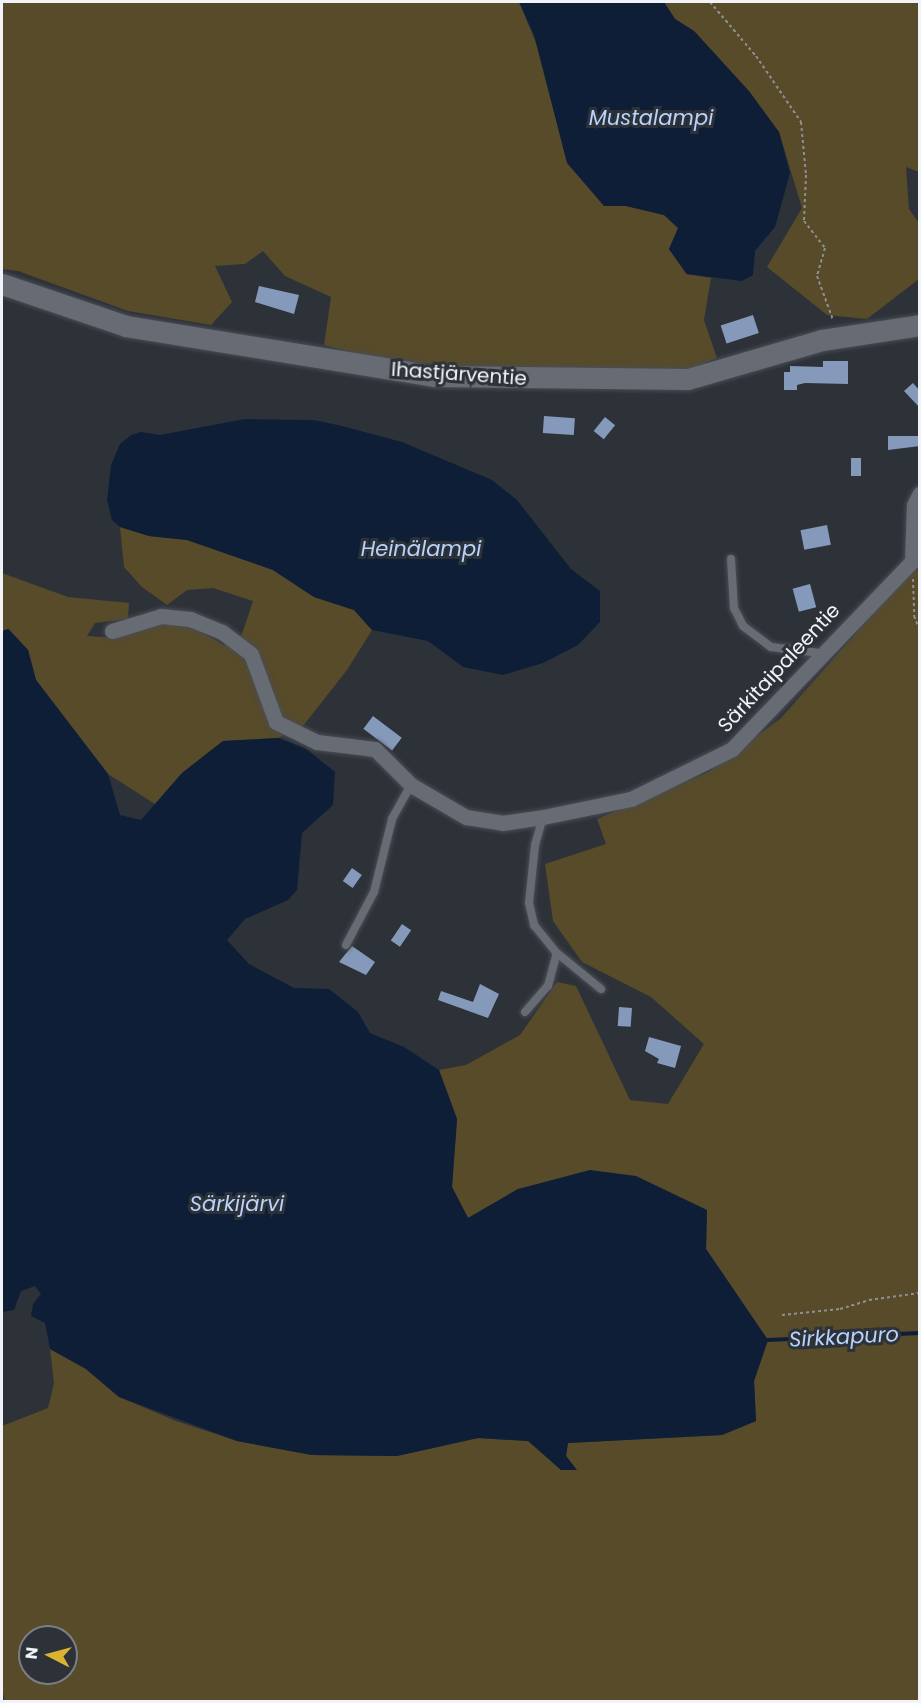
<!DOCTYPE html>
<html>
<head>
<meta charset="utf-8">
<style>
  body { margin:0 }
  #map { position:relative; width:921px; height:1703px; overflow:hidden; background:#2d3238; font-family:Poppins,sans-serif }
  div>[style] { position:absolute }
  .green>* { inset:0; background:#574b29 }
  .water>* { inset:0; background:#0e1e37 }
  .stream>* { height:4px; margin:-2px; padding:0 2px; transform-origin:2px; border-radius:2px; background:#0e1e37 }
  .building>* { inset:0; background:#859abb; transform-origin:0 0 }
  .path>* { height:2px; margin-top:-1px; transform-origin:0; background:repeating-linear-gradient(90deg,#8c9095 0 3px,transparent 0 6px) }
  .roads { filter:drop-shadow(0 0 2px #4a4d54) drop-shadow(0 0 2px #4a4d54) }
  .lane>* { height:8px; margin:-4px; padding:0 4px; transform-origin:4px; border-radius:4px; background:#676c74 }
  .street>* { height:15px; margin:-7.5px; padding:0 7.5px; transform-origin:7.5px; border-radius:7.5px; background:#676c74 }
  .secondary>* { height:21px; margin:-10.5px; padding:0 10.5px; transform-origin:10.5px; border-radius:10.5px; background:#676c74 }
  span { translate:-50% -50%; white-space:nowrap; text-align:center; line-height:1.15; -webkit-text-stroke:6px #2d3238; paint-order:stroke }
  .street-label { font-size:20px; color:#f0f3f8 }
  .water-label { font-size:21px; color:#b7d3fe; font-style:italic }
  .frame { position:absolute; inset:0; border:3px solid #f0f3f8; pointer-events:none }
  .north { position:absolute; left:18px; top:1625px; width:60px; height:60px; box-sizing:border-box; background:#2d3238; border:2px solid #7b7f85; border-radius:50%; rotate:276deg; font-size:16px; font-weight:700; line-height:24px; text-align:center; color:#f0f3f8 }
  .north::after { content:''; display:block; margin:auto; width:21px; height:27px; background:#dab333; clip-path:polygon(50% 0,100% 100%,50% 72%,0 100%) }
</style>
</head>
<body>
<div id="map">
  <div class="green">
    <div style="clip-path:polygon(2px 2px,519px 2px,604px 206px,626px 206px,664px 215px,679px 228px,669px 249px,686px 274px,711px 278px,704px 320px,717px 358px,687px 370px,460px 367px,368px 357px,324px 345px,331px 297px,285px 276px,263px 251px,245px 264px,215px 266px,232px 302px,211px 325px,128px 311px,18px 271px,2px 269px)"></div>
    <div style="clip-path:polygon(664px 2px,919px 2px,919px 172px,906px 167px,909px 209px,919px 223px,919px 279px,867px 319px,827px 315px,767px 267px,802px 208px,779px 132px,716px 55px,694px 31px,675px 19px)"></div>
    <div style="clip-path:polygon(120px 527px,149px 536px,187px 540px,273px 570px,314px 597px,354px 610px,372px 630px,347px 670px,303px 726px,278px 738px,223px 741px,182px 773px,155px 804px,108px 774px,36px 680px,28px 650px,9px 629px,2px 631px,2px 573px,68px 597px,129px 603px,128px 619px,95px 623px,87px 636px,116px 638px,164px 621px,195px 628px,225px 646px,242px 634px,253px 601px,213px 588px,187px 590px,167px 605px,142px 587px,124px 567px)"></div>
    <div style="clip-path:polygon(evenodd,919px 533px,919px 1701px,5px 1702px,2px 1689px,2px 1426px,48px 1408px,54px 1383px,50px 1349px,86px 1369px,119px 1397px,176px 1421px,237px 1441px,312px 1455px,397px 1456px,478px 1438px,529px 1441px,561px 1470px,576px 1470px,566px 1456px,568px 1443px,722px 1435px,756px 1421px,754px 1381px,768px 1340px,706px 1249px,707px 1210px,518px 1189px,468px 1218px,452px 1187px,457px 1119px,439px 1070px,466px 1065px,520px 1035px,557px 982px,576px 986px,630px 1100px,668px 1104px,704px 1044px,651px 997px,582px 962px,553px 921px,545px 864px,606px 844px,597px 819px,709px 772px,781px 718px,918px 563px,919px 533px,30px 1637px,66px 1637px,66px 1673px,30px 1673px,30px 1637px)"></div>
  </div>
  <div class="water">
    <div style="clip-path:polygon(519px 2px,664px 2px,675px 19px,694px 31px,749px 91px,779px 132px,790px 173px,775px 227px,755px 251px,753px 275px,742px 281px,687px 274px,669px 249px,678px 228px,664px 215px,626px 206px,604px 206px,567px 163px,534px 35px)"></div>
    <div style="clip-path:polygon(245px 419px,314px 420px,342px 426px,402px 442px,492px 480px,517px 500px,571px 569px,600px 591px,600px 622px,578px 645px,543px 663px,503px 675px,463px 667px,428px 641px,372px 630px,354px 610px,314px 597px,273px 570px,187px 540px,149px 536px,120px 527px,112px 520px,107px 500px,111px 465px,120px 444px,131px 435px,141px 432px,160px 435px)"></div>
    <div style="clip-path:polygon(8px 629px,28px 650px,36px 680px,108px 774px,120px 815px,141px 820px,182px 773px,223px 741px,278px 738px,305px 748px,335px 772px,333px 805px,302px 833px,297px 890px,288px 900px,245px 919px,227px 940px,249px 964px,294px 988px,329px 989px,358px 1012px,370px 1033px,404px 1047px,439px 1070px,457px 1119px,452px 1187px,468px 1218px,518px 1189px,590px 1170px,636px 1176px,707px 1210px,706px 1249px,768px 1340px,754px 1381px,756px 1421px,722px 1435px,568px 1443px,566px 1456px,577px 1470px,561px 1470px,528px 1441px,478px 1438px,397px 1456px,312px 1455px,237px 1441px,119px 1397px,86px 1369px,50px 1349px,45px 1323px,31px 1316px,33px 1304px,41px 1294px,35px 1286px,21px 1291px,14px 1310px,2px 1312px,2px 631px)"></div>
  </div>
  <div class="stream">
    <div style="left:768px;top:1340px;width:152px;rotate:-2.6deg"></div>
  </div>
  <div class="building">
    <div style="clip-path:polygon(259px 286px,299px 295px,294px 314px,255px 302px)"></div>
    <div style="left:753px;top:315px;width:19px;height:34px;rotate:72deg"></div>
    <div style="clip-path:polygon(823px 361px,848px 361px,848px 384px,805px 383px,797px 385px,797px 390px,784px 390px,784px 372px,790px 372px,790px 366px,823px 367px)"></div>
    <div style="clip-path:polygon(913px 383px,920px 391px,920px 408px,904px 391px)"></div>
    <div style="left:544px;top:416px;width:31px;height:17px;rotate:4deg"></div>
    <div style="left:605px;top:417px;width:13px;height:18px;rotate:39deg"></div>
    <div style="clip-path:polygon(888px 436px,920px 436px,920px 446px,888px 450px)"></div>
    <div style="left:851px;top:458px;width:10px;height:18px"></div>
    <div style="left:827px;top:525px;width:20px;height:27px;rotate:79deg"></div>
    <div style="left:810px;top:584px;width:24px;height:18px;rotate:75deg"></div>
    <div style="left:373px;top:716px;width:36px;height:16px;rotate:37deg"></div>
    <div style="left:352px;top:868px;width:12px;height:16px;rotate:35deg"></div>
    <div style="left:402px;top:924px;width:11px;height:20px;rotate:34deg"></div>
    <div style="clip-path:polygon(352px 946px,375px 962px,366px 975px,339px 962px)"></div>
    <div style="clip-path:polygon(480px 984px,499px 994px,488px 1018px,438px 1000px,441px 991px,473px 1002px)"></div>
    <div style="left:619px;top:1007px;width:13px;height:19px;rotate:4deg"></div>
    <div style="clip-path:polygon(649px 1037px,681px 1046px,675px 1068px,657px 1063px,659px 1059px,645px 1051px)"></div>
  </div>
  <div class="path">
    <div style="left:710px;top:2px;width:71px;rotate:49.6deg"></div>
    <div style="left:756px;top:56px;width:80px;rotate:55.7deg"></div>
    <div style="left:801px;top:122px;width:53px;rotate:84.6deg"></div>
    <div style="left:806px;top:175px;width:46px;rotate:92.5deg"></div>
    <div style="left:804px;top:221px;width:34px;rotate:52deg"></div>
    <div style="left:825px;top:248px;width:29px;rotate:106deg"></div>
    <div style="left:817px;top:276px;width:47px;rotate:70deg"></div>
    <div style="left:913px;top:579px;width:37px;rotate:88deg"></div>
    <div style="left:914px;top:616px;width:16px;rotate:68deg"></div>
    <div style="left:782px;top:1315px;width:58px;rotate:-5.9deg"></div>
    <div style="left:840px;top:1309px;width:30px;rotate:-17deg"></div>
    <div style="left:869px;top:1300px;width:51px;rotate:-7.8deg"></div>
  </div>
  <div class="roads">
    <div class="lane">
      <div style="left:731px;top:559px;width:49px;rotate:86.5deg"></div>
      <div style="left:734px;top:608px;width:20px;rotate:63deg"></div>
      <div style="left:743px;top:626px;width:35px;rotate:37deg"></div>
      <div style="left:771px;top:647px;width:49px;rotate:7deg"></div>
      <div style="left:543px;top:817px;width:29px;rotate:106deg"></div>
      <div style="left:535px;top:845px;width:58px;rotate:95.9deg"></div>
      <div style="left:529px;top:903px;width:23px;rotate:77deg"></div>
      <div style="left:534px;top:925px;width:36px;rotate:51deg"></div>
      <div style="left:557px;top:953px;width:57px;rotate:39.3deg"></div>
      <div style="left:346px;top:945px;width:60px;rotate:-62.2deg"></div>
      <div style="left:374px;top:892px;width:75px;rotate:-76.1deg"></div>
      <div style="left:392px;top:819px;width:39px;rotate:-61deg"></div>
      <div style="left:525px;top:1012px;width:35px;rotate:-49deg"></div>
      <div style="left:548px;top:986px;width:34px;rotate:-75deg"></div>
    </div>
    <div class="street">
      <div style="left:112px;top:631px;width:51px;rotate:-17deg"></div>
      <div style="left:161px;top:616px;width:29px;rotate:6deg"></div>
      <div style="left:190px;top:619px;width:35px;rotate:22deg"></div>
      <div style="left:222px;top:632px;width:36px;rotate:37deg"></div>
      <div style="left:251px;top:654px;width:72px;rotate:69.8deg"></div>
      <div style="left:276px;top:722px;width:46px;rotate:26deg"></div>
      <div style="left:317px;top:742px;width:58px;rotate:6.9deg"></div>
      <div style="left:375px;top:749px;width:51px;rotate:45deg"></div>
      <div style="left:411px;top:785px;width:64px;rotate:30.2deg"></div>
      <div style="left:466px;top:817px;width:36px;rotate:9deg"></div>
      <div style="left:502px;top:823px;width:41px;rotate:-8.3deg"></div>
      <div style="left:543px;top:817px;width:90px;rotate:-11.6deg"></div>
      <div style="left:631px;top:799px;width:113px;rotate:-26.3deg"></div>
      <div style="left:732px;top:749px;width:260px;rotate:-46.2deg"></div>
      <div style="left:912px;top:561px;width:56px;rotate:-88deg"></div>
      <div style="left:914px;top:505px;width:13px;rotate:-63deg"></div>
    </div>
    <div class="secondary">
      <div style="left:2px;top:284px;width:131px;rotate:18.7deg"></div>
      <div style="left:126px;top:326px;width:312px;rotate:9.2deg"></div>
      <div style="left:434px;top:376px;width:254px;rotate:0.7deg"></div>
      <div style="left:688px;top:379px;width:140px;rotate:-16.2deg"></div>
      <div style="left:822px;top:340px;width:99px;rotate:-8.7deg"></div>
    </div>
  </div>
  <div class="street-label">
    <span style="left:459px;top:374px;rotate:4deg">Ihastjärventie</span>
    <span style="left:779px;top:668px;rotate:-47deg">Särkitaipaleentie</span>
  </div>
  <div class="water-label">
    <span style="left:651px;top:118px">Mustalampi</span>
    <span style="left:421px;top:549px">Heinälampi</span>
    <span style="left:237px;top:1204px">Särkijärvi</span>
    <span style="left:844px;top:1337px;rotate:-3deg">Sirkkapuro</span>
  </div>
  <div class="frame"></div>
  <div class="north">N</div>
</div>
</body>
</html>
